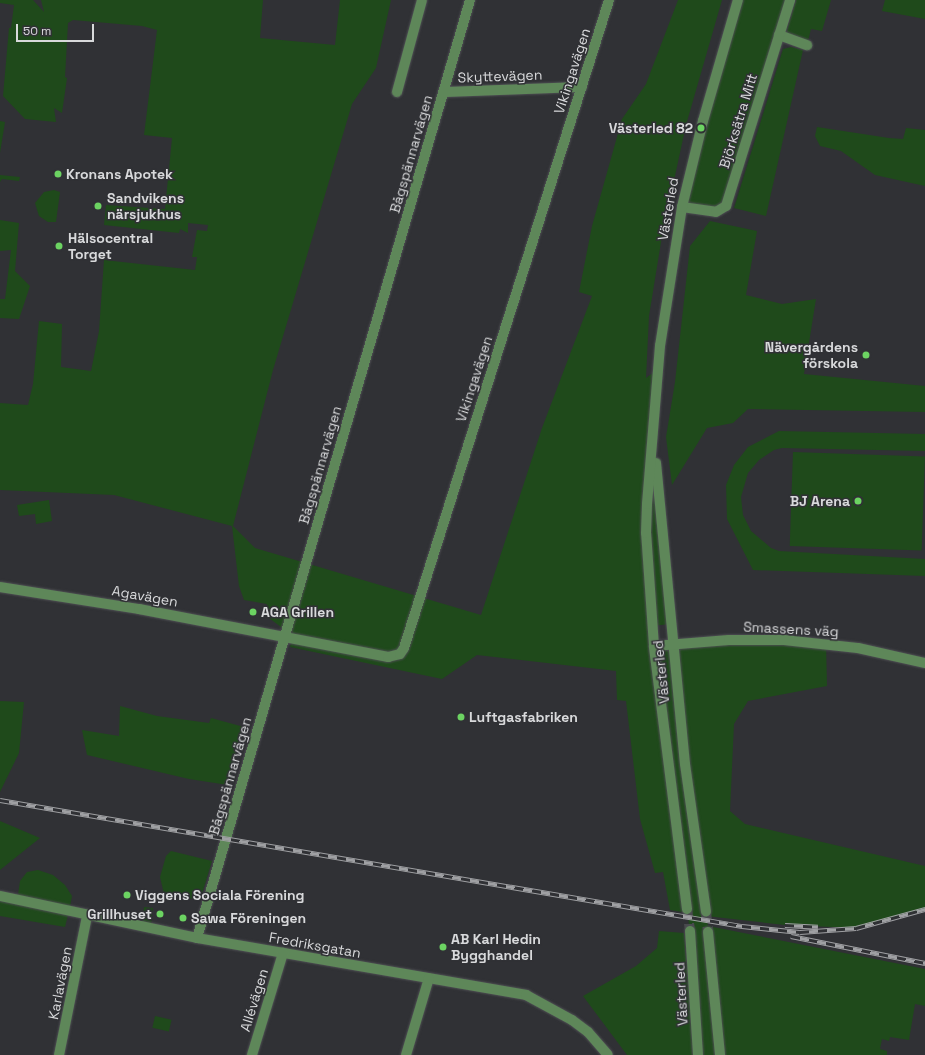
<!DOCTYPE html>
<html>
<head>
<meta charset="utf-8">
<style>
  body { margin:0 }
  #map { position:relative; width:925px; height:1055px; overflow:hidden; background:#303135; font-family:"Space Grotesk",sans-serif }
  div>[style] { position:absolute }
  .green>* { inset:0; background:#1f4a1b; transform-origin:0 0 }
  .minor-tunnel>* { height:10px; margin-top:-5px; transform-origin:0; background:repeating-linear-gradient(90deg,#494a4e 0 10px,transparent 0 15px) }
  .roads { filter:drop-shadow(0 0 1px #4e4f53) drop-shadow(0 0 1px #4e4f53) }
  .minor>* { height:10px; margin:-5px; padding:0 5px; transform-origin:5px; border-radius:5px; background:#5e8759 }
  .rail>* { height:4.5px; margin-top:-2.25px; transform-origin:0; background:repeating-linear-gradient(90deg,#303135 0 9px,#9fa0a3 0 18px); box-sizing:border-box; border-block:1px solid #9fa0a3 }
  .dots>* { width:11px; height:11px; translate:-50% -50%; box-sizing:border-box; border:2px solid #303135; border-radius:50% }
  span { translate:-50% -50%; white-space:nowrap; text-align:center; line-height:1.15; -webkit-text-stroke:3px #303135; paint-order:stroke }
  .street-label { font-size:14px; color:#d8d9db }
  .poi-label { font-size:14px; color:#d8d9db; font-weight:700 }
  .right { translate:-100% -50%; text-align:right }
  .left { translate:0 -50%; text-align:left }
  .scale { position:absolute; left:16px; top:24px; width:78px; height:18px; box-sizing:border-box; border:2px solid #d8d9db; border-top:0; padding-left:5px; font-size:12px; line-height:14px; white-space:nowrap; color:#d8d9db; -webkit-text-stroke:3px #303135; paint-order:stroke }
</style>
</head>
<body>
<div id="map">
  <div class="green">
    <div style="clip-path:polygon(0 0,33px 0,44px 12px,41px 0,263px 0,260px 38px,335px 45px,340px 0,391px 0,376px 68px,352px 104px,273px 370px,233px 526px,255px 548px,481px 615px,542px 428px,592px 296px,579px 292px,592px 226px,622px 119px,646px 84px,678px 0,722px 0,686px 125px,662px 236px,649px 316px,646px 378px,658px 369px,654px 429px,670px 624px,652px 626px,653px 645px,826px 643px,827px 686px,748px 701px,734px 724px,730px 811px,745px 824px,925px 866px,925px 909px,856px 928px,785px 925px,706px 916px,708px 926px,925px 969px,925px 1006px,915px 1004px,909px 1040px,890px 1037px,889px 1041px,882px 1039px,880px 1049px,887px 1051px,887px 1055px,698px 1055px,688px 913px,670px 910px,663px 872px,655px 873px,640px 819px,626px 701px,617px 700px,616px 671px,477px 655px,442px 679px,290px 647px,293px 636px,265px 615px,267px 604px,244px 600px,239px 586px,232px 526px,114px 495px,0 490px,0 403px,28px 405px,33px 384px,39px 321px,62px 324px,61px 367px,91px 371px,99px 331px,104px 260px,195px 270px,197px 257px,192px 257px,197px 230px,207px 231px,208px 225px,188px 223px,188px 233px,180px 229px,179px 233px,104px 225px,106px 205px,165px 209px,172px 138px,144px 135px,157px 30px,142px 26px,73px 20px,68px 23px,65px 77px,67px 78px,62px 113px,54px 108px,56px 122px,25px 119px,3px 96px,9px 28px,11px 28px,14px 5px,0 3px)"></div>
    <div style="clip-path:polygon(738px 0,790px 0,724px 209px,682px 207px)"></div>
    <div style="clip-path:polygon(796px 0,831px 0,822px 31px,811px 29px,807px 45px,785px 37px)"></div>
    <div style="clip-path:polygon(885px 0,925px 0,925px 19px,882px 11px)"></div>
    <div style="clip-path:polygon(791px 47px,803px 50px,766px 216px,734px 208px,783px 49px)"></div>
    <div style="clip-path:polygon(0 121px,5px 122px,0 153px)"></div>
    <div style="clip-path:polygon(817px 127px,889px 138px,903px 139px,906px 128px,925px 130px,925px 186px,875px 175px,841px 151px,820px 146px,815px 136px)"></div>
    <div style="clip-path:polygon(0 175px,20px 177px,19px 181px,2px 179px,0 182px)"></div>
    <div style="clip-path:polygon(54px 190px,60px 192px,56px 222px,48px 222px,39px 216px,35px 203px,44px 192px)"></div>
    <div style="clip-path:polygon(0 220px,19px 223px,15px 271px,30px 286px,19px 319px,0 318px,0 299px,5px 299px,11px 250px,0 251px)"></div>
    <div style="clip-path:polygon(710px 221px,757px 231px,746px 295px,782px 304px,816px 299px,804px 374px,925px 386px,925px 412px,748px 409px,733px 423px,707px 428px,672px 485px,666px 437px,675px 382px,690px 246px)"></div>
    <div style="clip-path:polygon(779px 431px,925px 434px,925px 451px,782px 448px,774px 450px,759px 460px,748px 473px,741px 497px,743px 515px,751px 531px,771px 548px,779px 551px,925px 559px,925px 576px,753px 570px,727px 519px,726px 485px,734px 465px,748px 447px)"></div>
    <div style="left:793px;top:452px;width:132px;height:94px;rotate:2deg"></div>
    <div style="clip-path:polygon(49px 500px,52px 521px,36px 524px,35px 514px,19px 516px,17px 505px)"></div>
    <div style="clip-path:polygon(0 701px,24px 702px,19px 753px,0 792px)"></div>
    <div style="clip-path:polygon(120px 706px,157px 716px,209px 723px,211px 718px,244px 727px,228px 785px,189px 779px,87px 755px,82px 730px,119px 736px)"></div>
    <div style="clip-path:polygon(0 821px,40px 838px,0 870px)"></div>
    <div style="clip-path:polygon(171px 851px,212px 861px,200px 900px,164px 894px,160px 877px,166px 856px)"></div>
    <div style="clip-path:polygon(38px 870px,53px 875px,65px 885px,72px 896px,70px 907px,18px 895px,20px 881px,27px 872px)"></div>
    <div style="clip-path:polygon(0 896px,69px 911px,65px 927px,0 916px)"></div>
    <div style="left:144px;top:907px;width:9px;height:16px;rotate:6deg"></div>
    <div style="clip-path:polygon(659px 931px,684px 933px,693px 1055px,627px 1055px,583px 996px,636px 966px,657px 948px)"></div>
    <div style="left:155px;top:1016px;width:17px;height:12px;rotate:13deg"></div>
  </div>
  <div class="minor-tunnel">
    <div style="left:687px;top:909px;width:22px;rotate:82deg"></div>
    <div style="left:706px;top:912px;width:20px;rotate:84deg"></div>
  </div>
  <div class="roads">
    <div class="minor">
      <div style="left:779px;top:35px;width:30px;rotate:20deg"></div>
      <div style="left:397px;top:92px;width:95px;rotate:-74.8deg"></div>
      <div style="left:444px;top:92px;width:138px;rotate:-2.1deg"></div>
      <div style="left:682px;top:207px;width:34px;rotate:8deg"></div>
      <div style="left:716px;top:212px;width:12px;rotate:-31deg"></div>
      <div style="left:726px;top:206px;width:216px;rotate:-72.7deg"></div>
      <div style="left:656px;top:463px;width:302px;rotate:84.5deg"></div>
      <div style="left:685px;top:764px;width:149px;rotate:81.9deg"></div>
      <div style="left:0;top:587px;width:141px;rotate:9deg"></div>
      <div style="left:139px;top:609px;width:254px;rotate:10.9deg"></div>
      <div style="left:388px;top:657px;width:12px;rotate:-14deg"></div>
      <div style="left:400px;top:654px;width:7px;rotate:-56deg"></div>
      <div style="left:404px;top:648px;width:680px;rotate:-72.44deg"></div>
      <div style="left:654px;top:646px;width:75px;rotate:-4.6deg"></div>
      <div style="left:729px;top:640px;width:55px"></div>
      <div style="left:784px;top:640px;width:74px;rotate:6.2deg"></div>
      <div style="left:858px;top:648px;width:69px;rotate:12.6deg"></div>
      <div style="left:0;top:896px;width:201px;rotate:12deg"></div>
      <div style="left:197px;top:938px;width:334px;rotate:9.8deg"></div>
      <div style="left:526px;top:995px;width:52px;rotate:28.5deg"></div>
      <div style="left:572px;top:1020px;width:20px;rotate:37deg"></div>
      <div style="left:588px;top:1032px;width:30px;rotate:49deg"></div>
      <div style="left:687px;top:909px;width:265px;rotate:-97.2deg"></div>
      <div style="left:654px;top:646px;width:113px;rotate:-94deg"></div>
      <div style="left:646px;top:533px;width:29px;rotate:-88deg"></div>
      <div style="left:647px;top:504px;width:159px;rotate:-85.3deg"></div>
      <div style="left:660px;top:346px;width:141px;rotate:-81deg"></div>
      <div style="left:682px;top:207px;width:89px;rotate:-76.3deg"></div>
      <div style="left:703px;top:121px;width:126px;rotate:-73.9deg"></div>
      <div style="left:690px;top:931px;width:124px;rotate:86.3deg"></div>
      <div style="left:708px;top:932px;width:124px;rotate:84.4deg"></div>
      <div style="left:197px;top:938px;width:977px;rotate:-73.77deg"></div>
      <div style="left:59px;top:1055px;width:142px;rotate:-78.6deg"></div>
      <div style="left:252px;top:1055px;width:107px;rotate:-73.1deg"></div>
      <div style="left:406px;top:1055px;width:80px;rotate:-73.4deg"></div>
    </div>
  </div>
  <div class="rail">
    <div style="left:0;top:800px;width:753px;rotate:9.64deg"></div>
    <div style="left:742px;top:926px;width:58px;rotate:5.9deg"></div>
    <div style="left:800px;top:932px;width:56px;rotate:-4.1deg"></div>
    <div style="left:856px;top:928px;width:72px;rotate:-15.4deg"></div>
    <div style="left:785px;top:925px;width:33px;rotate:3deg"></div>
    <div style="left:791px;top:936px;width:137px;rotate:11.4deg"></div>
  </div>
  <div class="dots">
    <div style="left:701px;top:128px;background:#6cd362"></div>
    <div style="left:58px;top:174px;background:#6cd362"></div>
    <div style="left:98px;top:206px;background:#6cd362"></div>
    <div style="left:59px;top:246px;background:#6cd362"></div>
    <div style="left:866px;top:355px;background:#6cd362"></div>
    <div style="left:858px;top:501px;background:#6cd362"></div>
    <div style="left:253px;top:612px;background:#6cd362"></div>
    <div style="left:461px;top:717px;background:#6cd362"></div>
    <div style="left:127px;top:895px;background:#6cd362"></div>
    <div style="left:160px;top:914px;background:#6cd362"></div>
    <div style="left:183px;top:918px;background:#6cd362"></div>
    <div style="left:443px;top:947px;background:#6cd362"></div>
  </div>
  <div class="street-label">
    <span style="left:572px;top:71px;rotate:-72deg">Vikingavägen</span>
    <span style="left:500px;top:76px;rotate:-2deg">Skyttevägen</span>
    <span style="left:738px;top:121px;rotate:-73deg">Björksätra Mitt</span>
    <span style="left:411px;top:154px;rotate:-74deg">Bågspännarvägen</span>
    <span style="left:668px;top:209px;rotate:-80deg">Västerled</span>
    <span style="left:474px;top:379px;rotate:-72deg">Vikingavägen</span>
    <span style="left:320px;top:465px;rotate:-74deg">Bågspännarvägen</span>
    <span style="left:145px;top:596px;rotate:10deg">Agavägen</span>
    <span style="left:791px;top:629px;rotate:3deg">Smassens väg</span>
    <span style="left:661px;top:672px;rotate:-96deg">Västerled</span>
    <span style="left:230px;top:776px;rotate:-74deg">Bågspännarvägen</span>
    <span style="left:315px;top:945px;rotate:10deg">Fredriksgatan</span>
    <span style="left:60px;top:983px;rotate:-79deg">Karlavägen</span>
    <span style="left:681px;top:994px;rotate:-93deg">Västerled</span>
    <span style="left:254px;top:1000px;rotate:-73deg">Allévägen</span>
  </div>
  <div class="poi-label">
    <span class="right" style="left:693px;top:128px">Västerled 82</span>
    <span class="left" style="left:66px;top:174px">Kronans Apotek</span>
    <span class="left" style="left:107px;top:206px">Sandvikens<br>närsjukhus</span>
    <span class="left" style="left:68px;top:246px">Hälsocentral<br>Torget</span>
    <span class="right" style="left:858px;top:355px">Nävergårdens<br>förskola</span>
    <span class="right" style="left:850px;top:501px">BJ Arena</span>
    <span class="left" style="left:261px;top:612px">AGA Grillen</span>
    <span class="left" style="left:469px;top:717px">Luftgasfabriken</span>
    <span class="left" style="left:135px;top:895px">Viggens Sociala Förening</span>
    <span class="right" style="left:152px;top:914px">Grillhuset</span>
    <span class="left" style="left:191px;top:918px">Sawa Föreningen</span>
    <span class="left" style="left:451px;top:947px">AB Karl Hedin<br>Bygghandel</span>
  </div>
  <div class="scale">50 m</div>
</div>
</body>
</html>
